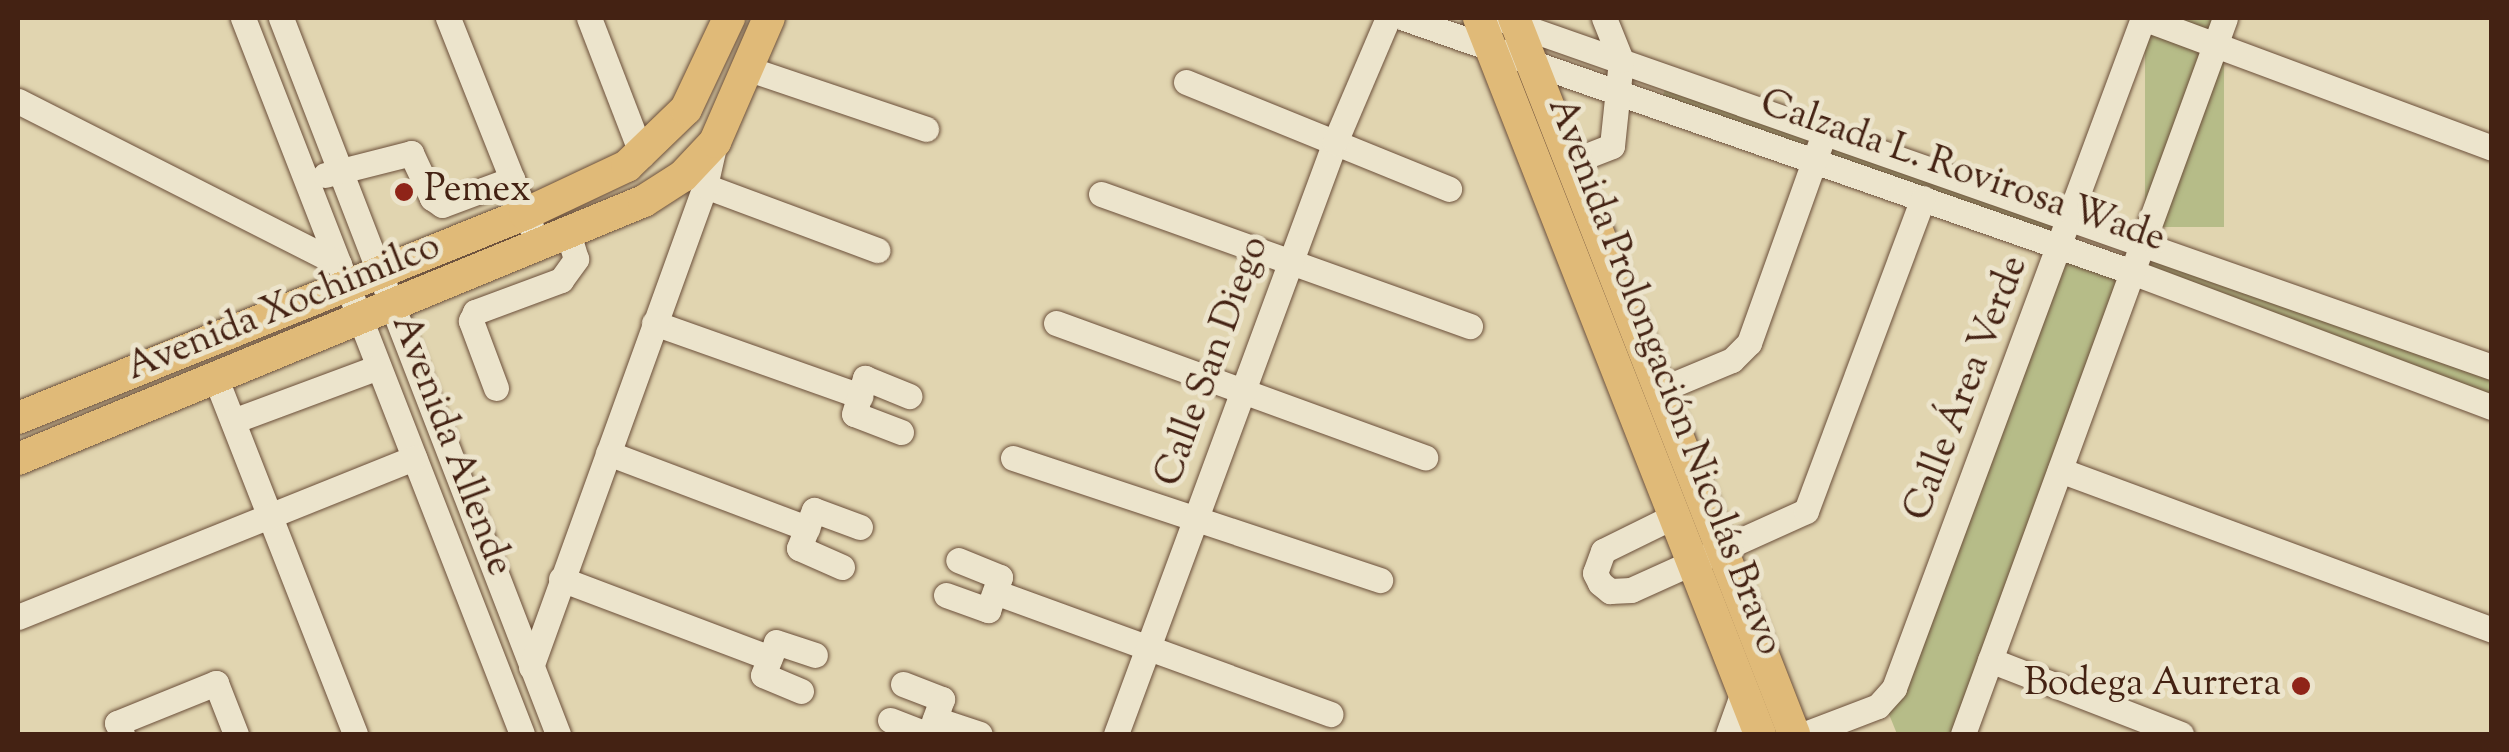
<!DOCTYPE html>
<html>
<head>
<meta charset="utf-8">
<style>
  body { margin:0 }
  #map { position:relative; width:2509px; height:752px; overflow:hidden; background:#e1d5b0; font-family:"Sorts Mill Goudy",serif }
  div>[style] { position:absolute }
  .green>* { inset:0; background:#b6bc88; transform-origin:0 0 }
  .roads { filter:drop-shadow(0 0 2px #6b4f3a) drop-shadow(0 0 2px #6b4f3a) }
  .minor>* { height:25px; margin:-12.5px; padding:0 12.5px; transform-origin:12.5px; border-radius:12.5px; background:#ece4cc }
  .major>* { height:32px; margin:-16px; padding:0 16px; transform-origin:16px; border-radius:16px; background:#e0ba78 }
  .dots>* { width:28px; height:28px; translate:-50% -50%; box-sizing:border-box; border:5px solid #ece4cc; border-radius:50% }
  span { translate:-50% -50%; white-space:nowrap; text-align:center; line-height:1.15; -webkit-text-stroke:10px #ece4cc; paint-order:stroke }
  .street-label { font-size:38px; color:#442213 }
  .poi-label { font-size:38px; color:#442213 }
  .left { translate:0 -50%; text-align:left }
  .right { translate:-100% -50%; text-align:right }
  .frame { position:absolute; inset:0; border:20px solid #442213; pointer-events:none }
</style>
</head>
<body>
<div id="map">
  <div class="green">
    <div style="left:2145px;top:18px;width:79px;height:209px"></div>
    <div style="left:1669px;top:78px;width:414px;height:29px;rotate:19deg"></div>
    <div style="clip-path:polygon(2144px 245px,2491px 370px,2491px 405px,2135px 271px)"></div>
    <div style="clip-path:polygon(2062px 248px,2132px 272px,1963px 734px,1897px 734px,1884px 702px)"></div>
  </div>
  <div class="roads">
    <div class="minor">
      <div style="left:243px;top:18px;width:768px;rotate:68.71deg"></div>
      <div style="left:281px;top:18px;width:768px;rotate:68.85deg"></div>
      <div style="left:448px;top:18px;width:225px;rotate:68.3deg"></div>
      <div style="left:589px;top:18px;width:147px;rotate:68.9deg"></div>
      <div style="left:1404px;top:18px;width:771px;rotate:19.23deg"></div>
      <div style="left:2132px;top:272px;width:384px;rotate:20.6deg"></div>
      <div style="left:1498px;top:18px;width:1053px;rotate:19.35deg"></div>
      <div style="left:2143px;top:18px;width:372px;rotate:20.4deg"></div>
      <div style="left:749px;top:69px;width:187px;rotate:18.7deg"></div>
      <div style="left:1186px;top:82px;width:284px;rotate:22.1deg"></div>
      <div style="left:18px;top:101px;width:360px;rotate:26.9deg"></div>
      <div style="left:1571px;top:162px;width:44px;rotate:-21.3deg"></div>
      <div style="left:1612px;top:146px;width:86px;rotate:-84deg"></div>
      <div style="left:1621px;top:60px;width:45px;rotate:-112deg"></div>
      <div style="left:325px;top:175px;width:89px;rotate:-14.3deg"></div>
      <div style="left:411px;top:153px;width:50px;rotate:65deg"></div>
      <div style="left:432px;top:198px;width:12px;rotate:35deg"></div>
      <div style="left:442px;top:205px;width:75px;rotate:-20.4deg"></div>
      <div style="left:705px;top:186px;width:184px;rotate:20.4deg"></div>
      <div style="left:1101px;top:194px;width:392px;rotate:19.7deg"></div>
      <div style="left:654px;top:323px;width:219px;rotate:19.5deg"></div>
      <div style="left:1056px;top:323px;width:393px;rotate:20deg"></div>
      <div style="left:216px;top:379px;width:381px;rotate:68.6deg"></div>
      <div style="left:496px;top:388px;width:72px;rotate:-110.5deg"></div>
      <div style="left:471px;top:321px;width:10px;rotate:-66deg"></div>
      <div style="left:475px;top:312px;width:92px;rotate:-20.4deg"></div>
      <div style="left:561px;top:280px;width:26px;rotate:-54deg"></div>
      <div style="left:576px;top:259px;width:24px;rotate:-107deg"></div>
      <div style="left:1660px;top:390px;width:78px;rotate:-22.6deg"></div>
      <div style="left:1732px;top:360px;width:24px;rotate:-45deg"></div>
      <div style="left:1749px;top:343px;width:210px;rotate:-70.3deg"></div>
      <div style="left:233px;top:421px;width:155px;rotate:-20.4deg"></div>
      <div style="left:901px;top:432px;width:50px;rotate:-159deg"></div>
      <div style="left:854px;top:414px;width:38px;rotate:-73deg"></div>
      <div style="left:865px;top:378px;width:48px;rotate:22.2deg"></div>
      <div style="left:608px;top:453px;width:213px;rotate:20.7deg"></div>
      <div style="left:1013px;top:458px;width:387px;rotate:18.4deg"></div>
      <div style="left:2060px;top:470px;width:461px;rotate:20.3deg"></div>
      <div style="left:1674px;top:516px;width:79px;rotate:153.8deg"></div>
      <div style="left:1603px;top:551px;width:23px;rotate:110deg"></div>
      <div style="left:1595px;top:573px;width:11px;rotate:63deg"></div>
      <div style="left:1600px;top:583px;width:13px;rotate:39deg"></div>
      <div style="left:1610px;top:591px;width:21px;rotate:-3deg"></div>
      <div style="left:1631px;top:590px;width:192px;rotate:-24.3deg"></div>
      <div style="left:1806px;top:511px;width:334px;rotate:-69.5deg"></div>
      <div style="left:842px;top:567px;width:47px;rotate:-156.2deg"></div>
      <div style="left:799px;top:548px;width:41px;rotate:-68.5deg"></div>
      <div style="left:814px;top:510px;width:49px;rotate:20.3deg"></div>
      <div style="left:561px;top:579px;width:223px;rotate:20.7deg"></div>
      <div style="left:995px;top:592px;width:357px;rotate:20deg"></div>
      <div style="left:946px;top:595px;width:45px;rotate:19.7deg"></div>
      <div style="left:988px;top:610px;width:35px;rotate:-70deg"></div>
      <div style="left:1000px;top:577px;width:45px;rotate:-158deg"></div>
      <div style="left:18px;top:617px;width:427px;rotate:-21.9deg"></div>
      <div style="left:1990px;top:660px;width:205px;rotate:21.2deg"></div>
      <div style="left:531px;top:667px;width:512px;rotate:-70.11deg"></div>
      <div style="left:705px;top:186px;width:45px;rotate:-77.2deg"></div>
      <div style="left:903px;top:684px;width:42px;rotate:21deg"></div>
      <div style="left:942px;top:699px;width:37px;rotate:110deg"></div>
      <div style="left:801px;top:691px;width:41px;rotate:-157.2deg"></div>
      <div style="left:763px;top:675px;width:35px;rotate:-68deg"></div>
      <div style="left:776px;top:642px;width:41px;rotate:18.4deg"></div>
      <div style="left:935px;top:719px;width:47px;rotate:18.4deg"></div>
      <div style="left:890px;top:720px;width:40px;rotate:21deg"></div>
      <div style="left:122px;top:734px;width:12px;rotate:-114deg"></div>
      <div style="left:117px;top:723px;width:107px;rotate:-22deg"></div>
      <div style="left:216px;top:683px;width:55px;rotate:68.6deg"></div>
      <div style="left:1116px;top:734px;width:631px;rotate:-69.7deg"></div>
      <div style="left:1335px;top:142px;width:135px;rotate:-66.9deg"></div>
      <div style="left:1728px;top:734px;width:45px;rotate:-70.3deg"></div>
      <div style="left:1805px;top:734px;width:78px;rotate:-21deg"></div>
      <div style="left:1878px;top:706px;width:24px;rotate:-48deg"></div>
      <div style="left:1894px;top:688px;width:715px;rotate:-69.61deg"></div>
      <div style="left:1963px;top:734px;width:762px;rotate:-69.9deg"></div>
    </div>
    <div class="major">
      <div style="left:1479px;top:18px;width:769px;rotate:68.57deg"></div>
      <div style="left:1514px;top:18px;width:769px;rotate:68.64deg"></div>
      <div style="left:18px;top:418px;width:547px;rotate:-21.92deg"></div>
      <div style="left:525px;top:214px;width:113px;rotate:-25.2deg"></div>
      <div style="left:627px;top:166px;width:82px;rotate:-44deg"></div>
      <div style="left:686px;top:109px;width:101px;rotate:-64.7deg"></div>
      <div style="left:18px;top:459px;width:677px;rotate:-22.4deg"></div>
      <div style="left:644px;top:201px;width:46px;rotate:-32.7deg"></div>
      <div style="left:683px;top:176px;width:47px;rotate:-46.7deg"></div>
      <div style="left:715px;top:142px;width:135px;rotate:-66.5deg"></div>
    </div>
  </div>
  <div class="dots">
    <div style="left:404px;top:192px;background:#8f2418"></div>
    <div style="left:2301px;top:686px;background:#8f2418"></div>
  </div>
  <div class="street-label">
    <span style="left:1962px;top:173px;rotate:19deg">Calzada L. Rovirosa Wade</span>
    <span style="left:284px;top:309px;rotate:-22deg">Avenida Xochimilco</span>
    <span style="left:1214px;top:362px;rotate:-70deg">Calle San Diego</span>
    <span style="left:1663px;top:377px;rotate:69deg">Avenida Prolongación Nicolás Bravo</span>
    <span style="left:1968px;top:389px;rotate:-69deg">Calle Área Verde</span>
    <span style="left:450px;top:446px;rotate:69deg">Avenida Allende</span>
  </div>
  <div class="poi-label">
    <span class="left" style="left:424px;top:192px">Pemex</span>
    <span class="right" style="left:2281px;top:686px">Bodega Aurrera</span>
  </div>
  <div class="frame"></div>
</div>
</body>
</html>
